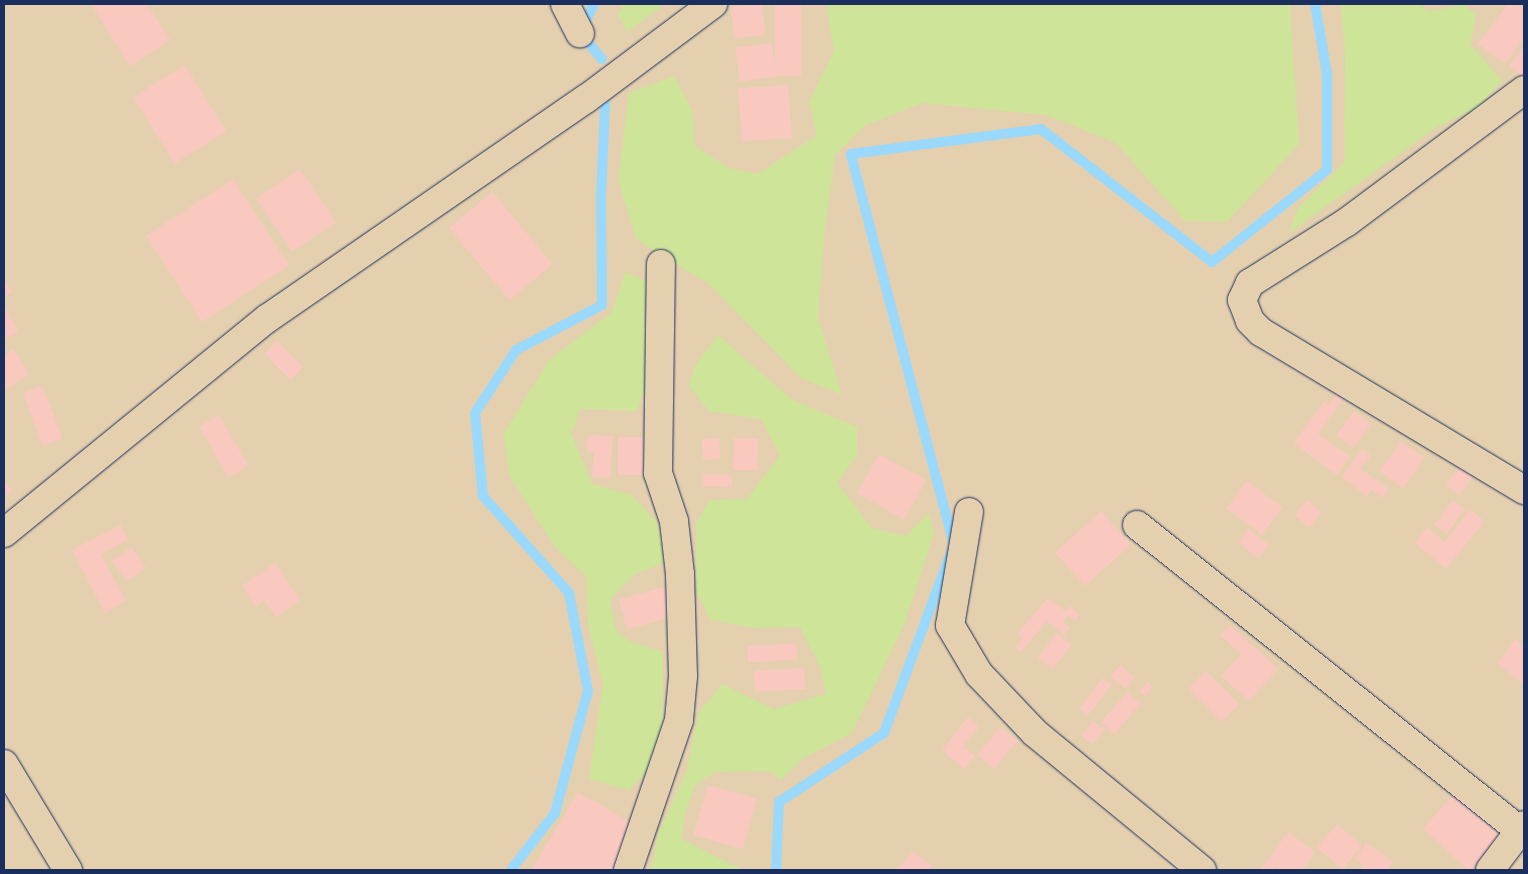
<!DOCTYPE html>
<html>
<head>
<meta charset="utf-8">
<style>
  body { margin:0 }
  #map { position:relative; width:1528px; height:874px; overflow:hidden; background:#e4d0ae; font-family:Kalam,sans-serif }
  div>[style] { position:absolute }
  .green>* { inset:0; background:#cde499 }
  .stream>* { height:10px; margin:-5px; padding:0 5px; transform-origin:5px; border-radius:5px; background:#9ad9fc }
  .building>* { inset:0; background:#f9c9c0; transform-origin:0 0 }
  .roads { filter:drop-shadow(0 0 1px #1b2f5e) drop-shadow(0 0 1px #1b2f5e) }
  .minor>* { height:28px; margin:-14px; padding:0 14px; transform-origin:14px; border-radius:14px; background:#e4d0ae }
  span { translate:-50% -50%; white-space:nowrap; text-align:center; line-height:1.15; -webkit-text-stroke:4px #e4d0ae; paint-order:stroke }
  .frame { position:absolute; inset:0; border:5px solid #1b2f5e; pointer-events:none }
</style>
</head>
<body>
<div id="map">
  <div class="green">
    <div style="clip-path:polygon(623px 4px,665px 4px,627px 32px,618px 15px)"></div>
    <div style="clip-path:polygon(826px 4px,1290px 4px,1299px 144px,1227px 222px,1185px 221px,1116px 143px,1047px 115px,922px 103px,864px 126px,835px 155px,825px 228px,818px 317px,842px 395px,801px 378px,710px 285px,636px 239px,618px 180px,629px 93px,674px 76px,692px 109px,695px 146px,729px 168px,758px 174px,817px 135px,809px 102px,834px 51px)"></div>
    <div style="clip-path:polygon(1341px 4px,1419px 4px,1429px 12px,1463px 4px,1476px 15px,1470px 44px,1502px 81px,1477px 108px,1437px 127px,1288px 234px,1298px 208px,1344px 163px,1345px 58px)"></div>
    <div style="clip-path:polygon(625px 272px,648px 282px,644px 312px,648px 378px,637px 411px,581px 409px,571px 433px,592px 484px,632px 495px,657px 523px,667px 561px,634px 575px,610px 600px,615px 629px,629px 641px,663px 652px,663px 739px,645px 775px,628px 790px,589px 779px,603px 683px,588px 625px,586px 576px,555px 547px,509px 475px,504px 433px,550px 359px,612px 312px)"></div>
    <div style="clip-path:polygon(718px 335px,791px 399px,857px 427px,857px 455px,837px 483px,872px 528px,906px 536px,929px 513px,934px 534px,904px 625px,852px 733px,804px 758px,781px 780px,769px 771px,716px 772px,695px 786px,686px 810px,681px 839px,744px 870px,651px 870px,658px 834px,686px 772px,699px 712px,722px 684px,774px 709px,826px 694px,820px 667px,800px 627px,753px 628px,711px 620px,696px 591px,696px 524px,709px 500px,747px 499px,780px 455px,761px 419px,709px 411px,689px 386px,695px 366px)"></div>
  </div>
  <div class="stream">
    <div style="left:594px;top:4px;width:32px;rotate:116deg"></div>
    <div style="left:580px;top:33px;width:34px;rotate:50deg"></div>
    <div style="left:511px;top:870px;width:72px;rotate:-52.3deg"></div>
    <div style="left:555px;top:813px;width:126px;rotate:-74.9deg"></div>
    <div style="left:588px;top:691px;width:100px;rotate:-101deg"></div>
    <div style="left:569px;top:593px;width:130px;rotate:-131.6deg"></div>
    <div style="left:483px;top:496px;width:83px;rotate:-95.5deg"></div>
    <div style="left:475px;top:413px;width:75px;rotate:-56.9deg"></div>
    <div style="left:516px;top:350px;width:97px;rotate:-27.6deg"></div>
    <div style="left:602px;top:305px;width:108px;rotate:-90.5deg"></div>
    <div style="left:601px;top:197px;width:93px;rotate:-87.5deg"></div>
    <div style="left:776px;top:870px;width:68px;rotate:-87.5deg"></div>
    <div style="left:779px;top:802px;width:126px;rotate:-33.3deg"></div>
    <div style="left:884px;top:733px;width:201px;rotate:-69.6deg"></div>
    <div style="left:954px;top:545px;width:404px;rotate:-104.8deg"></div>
    <div style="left:851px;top:154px;width:192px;rotate:-7.5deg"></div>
    <div style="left:1041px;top:129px;width:217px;rotate:37.9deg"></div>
    <div style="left:1212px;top:262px;width:147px;rotate:-38.7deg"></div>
    <div style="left:1327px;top:170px;width:96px;rotate:-90deg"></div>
    <div style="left:1327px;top:74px;width:71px;rotate:-99.7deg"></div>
  </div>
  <div class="building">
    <div style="clip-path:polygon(91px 4px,147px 4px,170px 40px,130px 66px)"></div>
    <div style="left:762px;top:4px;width:31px;height:31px;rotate:84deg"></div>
    <div style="left:775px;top:4px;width:26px;height:72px"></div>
    <div style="clip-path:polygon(1508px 4px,1524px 6px,1524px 38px,1505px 64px,1478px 44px)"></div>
    <div style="left:772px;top:43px;width:34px;height:37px;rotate:83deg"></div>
    <div style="clip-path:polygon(1524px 46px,1524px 78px,1509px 66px)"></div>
    <div style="left:185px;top:65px;width:78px;height:61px;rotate:58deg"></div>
    <div style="left:788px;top:85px;width:53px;height:50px;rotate:86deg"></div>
    <div style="left:300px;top:169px;width:64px;height:53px;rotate:56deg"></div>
    <div style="left:233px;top:179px;width:103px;height:104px;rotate:57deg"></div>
    <div style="left:492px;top:192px;width:94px;height:56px;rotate:50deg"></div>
    <div style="clip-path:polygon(4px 279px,12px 292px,4px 297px)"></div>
    <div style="clip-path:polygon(4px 306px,18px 331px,4px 339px)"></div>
    <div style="left:277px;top:341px;width:37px;height:18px;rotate:45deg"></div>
    <div style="clip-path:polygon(13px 349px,29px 374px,4px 390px,4px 355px)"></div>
    <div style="left:43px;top:386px;width:56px;height:21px;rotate:70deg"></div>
    <div style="clip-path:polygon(1336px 394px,1343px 399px,1318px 434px,1350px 456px,1337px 475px,1294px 443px,1324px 401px,1329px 405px)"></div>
    <div style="left:1354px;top:411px;width:21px;height:30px;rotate:37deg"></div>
    <div style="left:219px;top:415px;width:59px;height:23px;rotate:60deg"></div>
    <div style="clip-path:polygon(588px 435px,613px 436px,610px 478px,592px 477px,594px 452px,586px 451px)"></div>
    <div style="left:618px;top:437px;width:25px;height:38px"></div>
    <div style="left:719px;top:438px;width:21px;height:17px;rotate:87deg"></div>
    <div style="left:734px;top:438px;width:24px;height:32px;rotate:2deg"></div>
    <div style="left:1401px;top:441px;width:29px;height:37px;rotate:36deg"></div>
    <div style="clip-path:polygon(1362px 449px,1371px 455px,1361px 469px,1389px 489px,1382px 498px,1371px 490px,1367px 496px,1342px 477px)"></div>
    <div style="left:879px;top:454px;width:54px;height:45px;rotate:29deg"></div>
    <div style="left:1462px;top:463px;width:17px;height:28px;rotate:36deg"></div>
    <div style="left:703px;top:474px;width:29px;height:12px;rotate:2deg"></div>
    <div style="clip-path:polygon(4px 479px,12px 491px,4px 497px)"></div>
    <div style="left:1247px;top:481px;width:44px;height:34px;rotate:37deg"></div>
    <div style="left:1307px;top:500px;width:19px;height:20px;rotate:39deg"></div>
    <div style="left:1453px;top:500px;width:15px;height:31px;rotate:37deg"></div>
    <div style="clip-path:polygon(1470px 510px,1484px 521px,1446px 569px,1415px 543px,1427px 527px,1445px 542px)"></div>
    <div style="left:1101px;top:511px;width:45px;height:62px;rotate:48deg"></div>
    <div style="clip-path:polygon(121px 525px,128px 540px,101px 554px,126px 601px,105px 613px,72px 550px)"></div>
    <div style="left:1249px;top:529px;width:26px;height:17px;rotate:39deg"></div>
    <div style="left:132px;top:547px;width:25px;height:24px;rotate:56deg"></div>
    <div style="clip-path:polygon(275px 563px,300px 600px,276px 617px,264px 600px,256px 607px,242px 586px)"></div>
    <div style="left:665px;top:587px;width:31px;height:48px;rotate:75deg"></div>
    <div style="clip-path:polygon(1048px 598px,1065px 611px,1070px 606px,1080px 615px,1076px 621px,1068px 615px,1063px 622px,1070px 628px,1064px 635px,1047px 621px,1021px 652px,1015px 647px,1022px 639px,1017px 634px)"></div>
    <div style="clip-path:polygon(1230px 625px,1278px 669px,1249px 701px,1221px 676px,1241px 654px,1220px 635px)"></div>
    <div style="left:1057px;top:633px;width:19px;height:31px;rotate:39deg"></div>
    <div style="clip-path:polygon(1515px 639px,1524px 646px,1524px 684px,1497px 664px)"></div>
    <div style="left:796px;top:643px;width:16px;height:49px;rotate:86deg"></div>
    <div style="left:1120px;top:665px;width:19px;height:15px;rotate:39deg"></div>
    <div style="left:804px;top:668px;width:21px;height:50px;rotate:87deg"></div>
    <div style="left:1206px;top:671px;width:47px;height:25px;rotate:45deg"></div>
    <div style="left:1103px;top:678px;width:11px;height:39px;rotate:38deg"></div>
    <div style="clip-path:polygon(1147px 682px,1152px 686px,1146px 696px,1139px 692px)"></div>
    <div style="left:1127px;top:692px;width:18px;height:40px;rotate:41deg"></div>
    <div style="clip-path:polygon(968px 717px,980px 726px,963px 747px,975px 756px,964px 769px,942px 750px)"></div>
    <div style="left:1093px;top:721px;width:14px;height:19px;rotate:39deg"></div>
    <div style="left:1000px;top:727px;width:22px;height:36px;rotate:39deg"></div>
    <div style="left:708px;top:785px;width:51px;height:52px;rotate:16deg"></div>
    <div style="clip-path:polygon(578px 792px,640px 828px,616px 870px,535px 870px,532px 869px)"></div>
    <div style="left:1454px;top:794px;width:63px;height:47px;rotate:42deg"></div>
    <div style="left:1337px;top:824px;width:33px;height:31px;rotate:40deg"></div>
    <div style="clip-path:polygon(1288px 832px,1315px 852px,1302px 870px,1281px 870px,1277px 867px,1264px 870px,1262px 868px)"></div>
    <div style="clip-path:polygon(1366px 843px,1393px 862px,1387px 870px,1360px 870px,1363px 865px,1355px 859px)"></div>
    <div style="clip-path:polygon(913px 851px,932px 866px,928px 870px,897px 870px)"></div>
  </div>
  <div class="roads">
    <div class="minor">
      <div style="left:565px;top:4px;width:33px;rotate:63deg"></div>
      <div style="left:1524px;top:90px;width:221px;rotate:143.3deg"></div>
      <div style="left:1347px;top:222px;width:115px;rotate:147.8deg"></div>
      <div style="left:1250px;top:283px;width:19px;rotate:115deg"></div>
      <div style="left:1242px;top:300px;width:22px;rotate:69deg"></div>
      <div style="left:1250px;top:321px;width:16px;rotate:45deg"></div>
      <div style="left:1261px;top:332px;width:307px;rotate:31deg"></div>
      <div style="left:969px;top:512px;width:115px;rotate:99.5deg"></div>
      <div style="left:950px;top:625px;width:57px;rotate:59.4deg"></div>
      <div style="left:979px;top:674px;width:81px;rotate:46.5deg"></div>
      <div style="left:1035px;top:733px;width:216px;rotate:39.4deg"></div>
      <div style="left:1137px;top:525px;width:490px;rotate:38.6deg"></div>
      <div style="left:4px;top:533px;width:340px;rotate:-39.2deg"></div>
      <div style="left:268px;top:318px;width:386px;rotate:-34.6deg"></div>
      <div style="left:586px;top:99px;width:159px;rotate:-36.8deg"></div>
      <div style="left:4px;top:764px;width:124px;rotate:58.9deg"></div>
      <div style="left:628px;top:870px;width:158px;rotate:-71.2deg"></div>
      <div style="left:679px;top:720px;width:44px;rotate:-84.8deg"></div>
      <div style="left:683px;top:676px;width:102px;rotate:-91.7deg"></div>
      <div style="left:680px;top:574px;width:53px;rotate:-96.5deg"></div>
      <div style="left:674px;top:521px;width:51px;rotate:-108.4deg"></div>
      <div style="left:658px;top:473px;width:209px;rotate:-89.2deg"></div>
      <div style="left:1490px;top:870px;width:56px;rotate:-52.9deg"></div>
    </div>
  </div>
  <div class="frame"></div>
</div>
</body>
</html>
